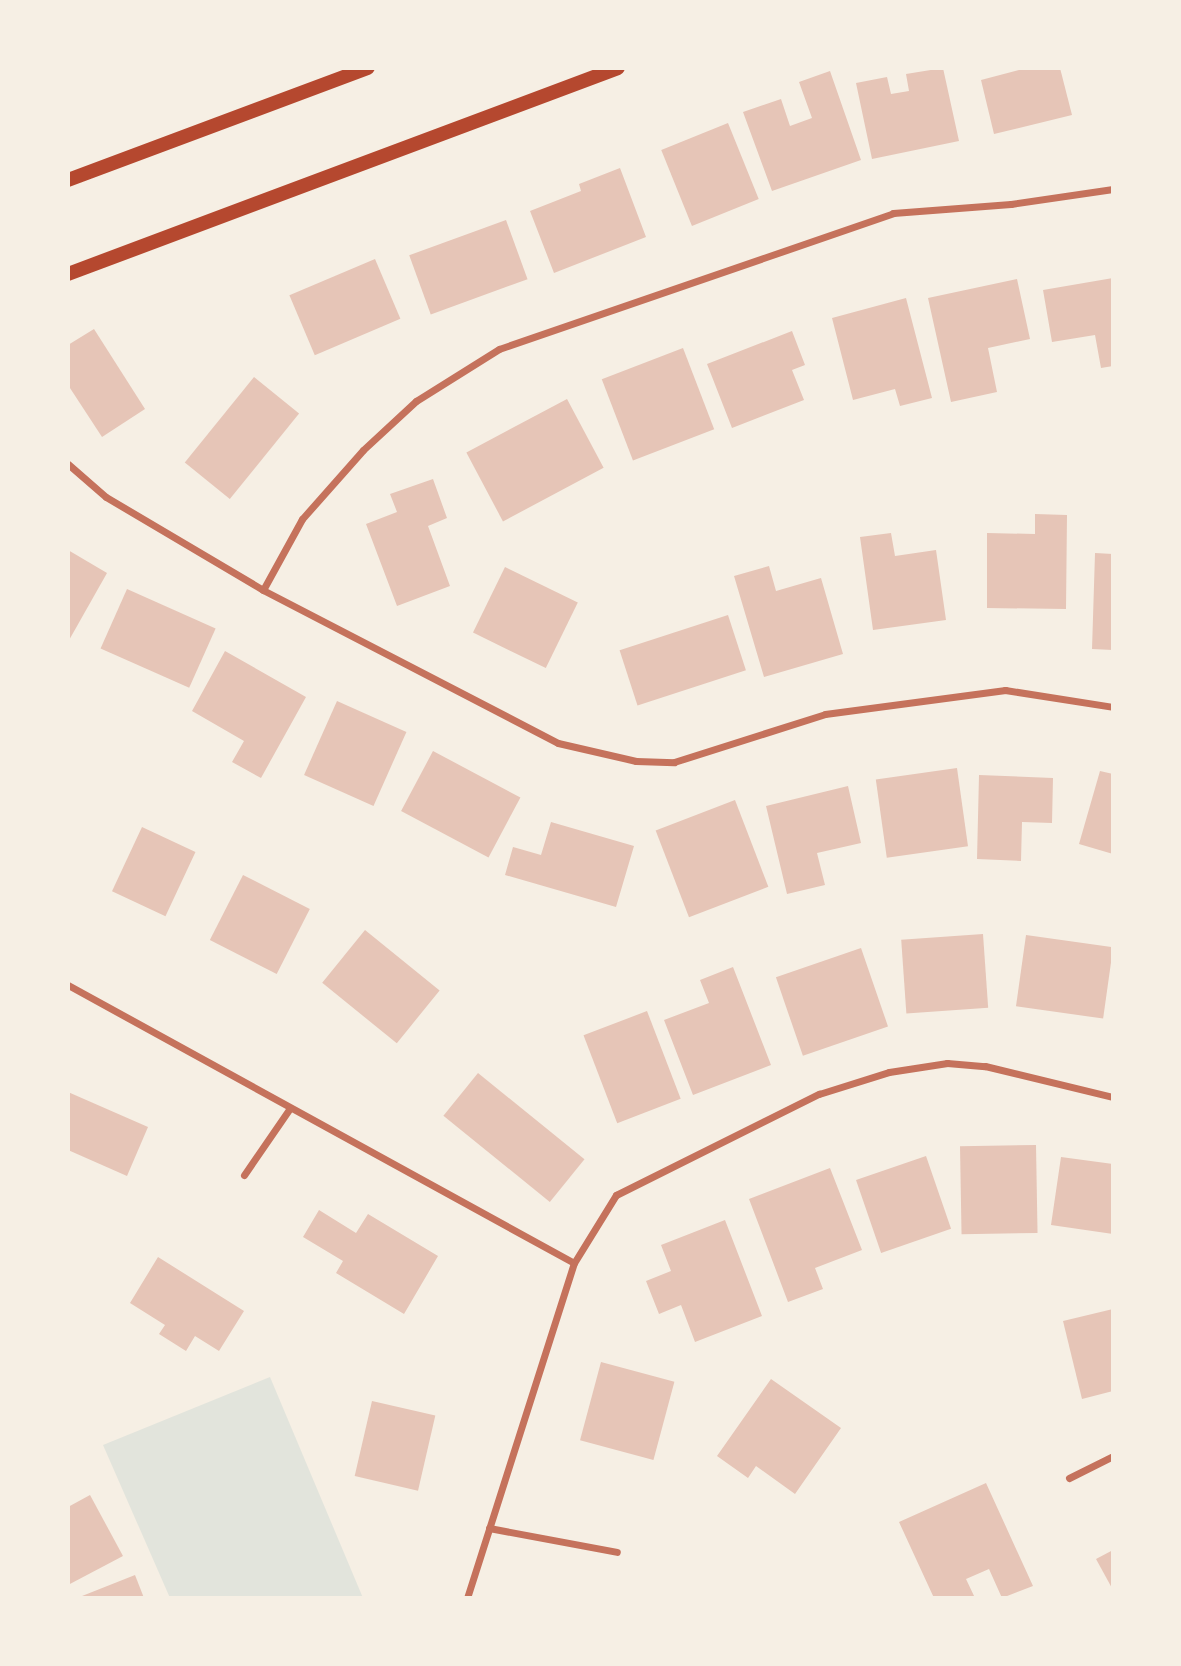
<!DOCTYPE html>
<html>
<head>
<meta charset="utf-8">
<style>
  body { margin:0 }
  #map { position:relative; width:1181px; height:1666px; overflow:hidden; background:#f6efe4; font-family:"Titillium Web",sans-serif }
  div>[style] { position:absolute }
  .green>* { inset:0; background:#e2e4dc }
  .building>* { inset:0; background:#e6c5b7; transform-origin:0 0 }
  .minor>* { height:7px; margin:-3.5px; padding:0 3.5px; transform-origin:3.5px; border-radius:3.5px; background:#c5725c }
  .secondary>* { height:14px; margin:-7px; padding:0 7px; transform-origin:7px; border-radius:7px; background:#b5482f }
  span { translate:-50% -50%; white-space:nowrap; text-align:center; line-height:1.15; -webkit-text-stroke:6px #f6efe4; paint-order:stroke }
  .frame { position:absolute; inset:0; border:70px solid #f6efe4; pointer-events:none }
</style>
</head>
<body>
<div id="map">
  <div class="green">
    <div style="clip-path:polygon(270px 1377px,363px 1598px,170px 1598px,103px 1445px)"></div>
  </div>
  <div class="building">
    <div style="clip-path:polygon(943px 68px,959px 141px,872px 159px,856px 83px,887px 77px,891px 94px,909px 91px,906px 74px)"></div>
    <div style="clip-path:polygon(1027px 68px,1060px 68px,1072px 115px,994px 134px,981px 80px)"></div>
    <div style="clip-path:polygon(830px 71px,861px 160px,772px 191px,743px 112px,781px 99px,790px 126px,812px 118px,799px 82px)"></div>
    <div style="left:728px;top:123px;width:82px;height:72px;rotate:68deg"></div>
    <div style="clip-path:polygon(620px 168px,646px 237px,554px 273px,530px 211px,581px 191px,579px 184px)"></div>
    <div style="left:506px;top:220px;width:63px;height:103px;rotate:70deg"></div>
    <div style="left:375px;top:259px;width:65px;height:93px;rotate:67deg"></div>
    <div style="clip-path:polygon(1113px 278px,1113px 366px,1101px 368px,1095px 335px,1052px 342px,1043px 290px)"></div>
    <div style="clip-path:polygon(1017px 279px,1030px 339px,988px 348px,997px 392px,951px 402px,928px 298px)"></div>
    <div style="clip-path:polygon(906px 298px,932px 398px,900px 406px,895px 389px,853px 400px,832px 318px)"></div>
    <div style="clip-path:polygon(94px 329px,145px 409px,102px 437px,68px 385px,68px 345px)"></div>
    <div style="clip-path:polygon(792px 331px,805px 365px,792px 370px,804px 400px,732px 428px,707px 364px)"></div>
    <div style="left:683px;top:348px;width:87px;height:87px;rotate:69deg"></div>
    <div style="left:254px;top:377px;width:58px;height:110px;rotate:39deg"></div>
    <div style="left:567px;top:399px;width:78px;height:114px;rotate:62deg"></div>
    <div style="clip-path:polygon(433px 479px,447px 518px,428px 526px,450px 586px,397px 606px,366px 524px,397px 512px,390px 494px)"></div>
    <div style="clip-path:polygon(1035px 514px,1067px 515px,1066px 609px,987px 608px,987px 533px,1035px 534px)"></div>
    <div style="clip-path:polygon(891px 533px,895px 556px,936px 550px,946px 620px,873px 630px,860px 537px)"></div>
    <div style="clip-path:polygon(68px 550px,107px 573px,68px 642px)"></div>
    <div style="clip-path:polygon(1095px 553px,1113px 554px,1113px 650px,1092px 649px)"></div>
    <div style="clip-path:polygon(769px 566px,776px 591px,821px 578px,843px 654px,764px 677px,734px 576px)"></div>
    <div style="left:505px;top:567px;width:81px;height:73px;rotate:26deg"></div>
    <div style="left:127px;top:589px;width:97px;height:65px;rotate:24deg"></div>
    <div style="left:728px;top:615px;width:58px;height:114px;rotate:72deg"></div>
    <div style="clip-path:polygon(225px 651px,306px 697px,261px 778px,232px 762px,244px 741px,192px 711px)"></div>
    <div style="left:337px;top:701px;width:76px;height:81px;rotate:24deg"></div>
    <div style="left:433px;top:751px;width:99px;height:68px;rotate:28deg"></div>
    <div style="left:957px;top:768px;width:79px;height:82px;rotate:82deg"></div>
    <div style="clip-path:polygon(1100px 771px,1113px 774px,1113px 854px,1079px 844px)"></div>
    <div style="clip-path:polygon(979px 775px,1053px 778px,1052px 823px,1022px 822px,1021px 861px,977px 859px)"></div>
    <div style="clip-path:polygon(848px 786px,861px 843px,817px 853px,825px 885px,787px 894px,766px 806px)"></div>
    <div style="left:735px;top:800px;width:93px;height:85px;rotate:69deg"></div>
    <div style="clip-path:polygon(551px 822px,634px 846px,616px 907px,505px 875px,513px 847px,541px 855px)"></div>
    <div style="left:142px;top:827px;width:59px;height:71px;rotate:25deg"></div>
    <div style="left:243px;top:875px;width:75px;height:73px;rotate:27deg"></div>
    <div style="left:365px;top:930px;width:96px;height:68px;rotate:39deg"></div>
    <div style="left:983px;top:934px;width:74px;height:82px;rotate:86deg"></div>
    <div style="left:1026px;top:935px;width:88px;height:72px;rotate:8deg"></div>
    <div style="left:861px;top:948px;width:83px;height:90px;rotate:71deg"></div>
    <div style="clip-path:polygon(733px 967px,771px 1065px,693px 1095px,664px 1020px,709px 1003px,700px 980px)"></div>
    <div style="left:647px;top:1011px;width:94px;height:68px;rotate:69deg"></div>
    <div style="left:478px;top:1073px;width:137px;height:55px;rotate:39deg"></div>
    <div style="clip-path:polygon(68px 1092px,148px 1127px,127px 1176px,68px 1150px)"></div>
    <div style="left:1036px;top:1145px;width:88px;height:76px;rotate:89deg"></div>
    <div style="left:926px;top:1156px;width:77px;height:74px;rotate:71deg"></div>
    <div style="clip-path:polygon(1061px 1157px,1113px 1164px,1113px 1234px,1051px 1225px)"></div>
    <div style="clip-path:polygon(830px 1168px,862px 1250px,815px 1268px,823px 1289px,788px 1302px,749px 1199px)"></div>
    <div style="clip-path:polygon(319px 1210px,356px 1233px,368px 1214px,438px 1256px,404px 1314px,336px 1273px,343px 1261px,303px 1237px)"></div>
    <div style="clip-path:polygon(725px 1220px,762px 1316px,695px 1342px,681px 1305px,659px 1314px,646px 1281px,671px 1271px,661px 1245px)"></div>
    <div style="clip-path:polygon(158px 1257px,244px 1311px,219px 1351px,195px 1336px,186px 1351px,159px 1334px,165px 1325px,130px 1303px)"></div>
    <div style="clip-path:polygon(1113px 1309px,1113px 1391px,1082px 1399px,1063px 1321px)"></div>
    <div style="left:601px;top:1362px;width:76px;height:81px;rotate:15deg"></div>
    <div style="clip-path:polygon(771px 1379px,841px 1428px,795px 1494px,756px 1466px,748px 1478px,717px 1456px)"></div>
    <div style="left:372px;top:1401px;width:65px;height:77px;rotate:13deg"></div>
    <div style="clip-path:polygon(986px 1483px,1033px 1586px,1002px 1598px,989px 1569px,966px 1579px,975px 1598px,934px 1598px,899px 1522px)"></div>
    <div style="clip-path:polygon(90px 1495px,123px 1556px,68px 1585px,68px 1507px)"></div>
    <div style="clip-path:polygon(1113px 1550px,1113px 1590px,1096px 1559px)"></div>
    <div style="clip-path:polygon(135px 1575px,144px 1598px,77px 1598px)"></div>
  </div>
  <div class="minor">
    <div style="left:68px;top:464px;width:50px;rotate:41deg"></div>
    <div style="left:106px;top:497px;width:182px;rotate:30.6deg"></div>
    <div style="left:263px;top:590px;width:332px;rotate:27.4deg"></div>
    <div style="left:558px;top:743px;width:80px;rotate:13deg"></div>
    <div style="left:636px;top:761px;width:38px;rotate:2deg"></div>
    <div style="left:674px;top:762px;width:158px;rotate:-17.6deg"></div>
    <div style="left:825px;top:714px;width:182px;rotate:-7.6deg"></div>
    <div style="left:1005px;top:690px;width:109px;rotate:8.9deg"></div>
    <div style="left:263px;top:590px;width:81px;rotate:-61.2deg"></div>
    <div style="left:302px;top:519px;width:92px;rotate:-48.5deg"></div>
    <div style="left:363px;top:450px;width:72px;rotate:-42.8deg"></div>
    <div style="left:416px;top:401px;width:98px;rotate:-32.1deg"></div>
    <div style="left:499px;top:349px;width:417px;rotate:-19deg"></div>
    <div style="left:893px;top:213px;width:118px;rotate:-4.4deg"></div>
    <div style="left:1011px;top:204px;width:103px;rotate:-8.4deg"></div>
    <div style="left:68px;top:985px;width:577px;rotate:28.78deg"></div>
    <div style="left:244px;top:1175px;width:81px;rotate:-55.5deg"></div>
    <div style="left:1069px;top:1478px;width:49px;rotate:-26.6deg"></div>
    <div style="left:489px;top:1528px;width:130px;rotate:10.6deg"></div>
    <div style="left:467px;top:1598px;width:352px;rotate:-72.3deg"></div>
    <div style="left:574px;top:1263px;width:80px;rotate:-58.3deg"></div>
    <div style="left:616px;top:1195px;width:227px;rotate:-26.5deg"></div>
    <div style="left:819px;top:1094px;width:73px;rotate:-17.4deg"></div>
    <div style="left:889px;top:1072px;width:59px;rotate:-8.8deg"></div>
    <div style="left:947px;top:1063px;width:38px;rotate:5deg"></div>
    <div style="left:985px;top:1066px;width:132px;rotate:13.6deg"></div>
  </div>
  <div class="secondary">
    <div style="left:68px;top:180px;width:320px;rotate:-20.5deg"></div>
    <div style="left:68px;top:274px;width:587px;rotate:-20.53deg"></div>
  </div>
  <div class="frame"></div>
</div>
</body>
</html>
